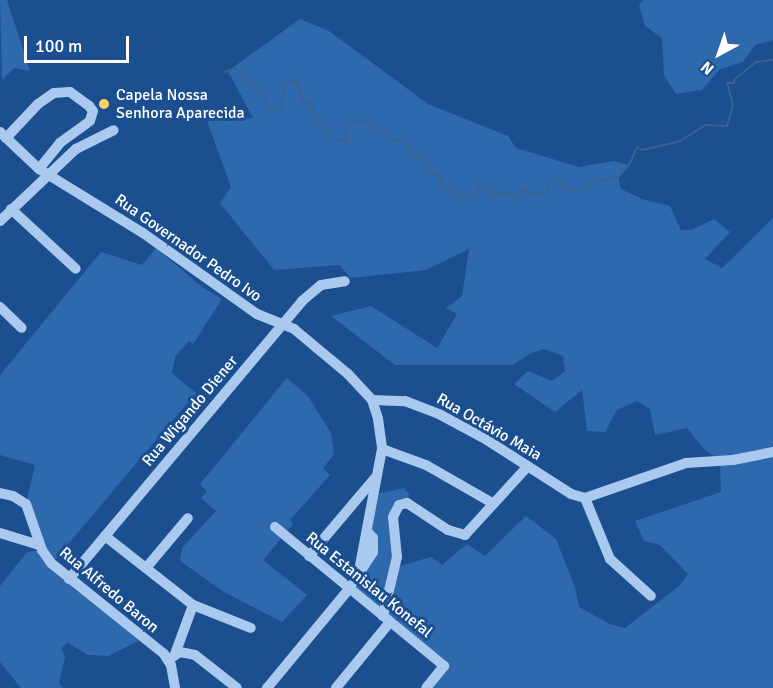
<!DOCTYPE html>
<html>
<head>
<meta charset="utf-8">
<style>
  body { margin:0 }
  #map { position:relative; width:773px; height:688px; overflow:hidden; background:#1b4f8f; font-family:Signika,sans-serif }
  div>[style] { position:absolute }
  .green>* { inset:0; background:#2e69ad }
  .stream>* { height:2px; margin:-1px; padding:0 1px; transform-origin:1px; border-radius:1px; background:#3c6290 }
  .minor>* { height:10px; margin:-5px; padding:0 5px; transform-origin:5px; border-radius:5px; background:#a9c9ee }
  .dots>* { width:16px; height:16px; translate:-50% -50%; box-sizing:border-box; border:3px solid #1b4f8f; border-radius:50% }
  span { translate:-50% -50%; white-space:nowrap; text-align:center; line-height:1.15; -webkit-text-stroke:6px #1b4f8f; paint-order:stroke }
  .poi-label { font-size:16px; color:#fff }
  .left { translate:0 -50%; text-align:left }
  .street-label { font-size:16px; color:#fff }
  .north { position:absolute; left:689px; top:24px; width:60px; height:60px; -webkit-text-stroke:4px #1b4f8f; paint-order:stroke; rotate:220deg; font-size:16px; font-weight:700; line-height:24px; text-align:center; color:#fff }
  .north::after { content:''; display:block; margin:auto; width:21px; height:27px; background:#fff; clip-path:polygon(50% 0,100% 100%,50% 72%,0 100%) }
  .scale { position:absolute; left:24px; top:36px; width:105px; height:27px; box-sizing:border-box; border:3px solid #fff; border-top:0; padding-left:8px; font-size:18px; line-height:21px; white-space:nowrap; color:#fff; -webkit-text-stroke:4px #1b4f8f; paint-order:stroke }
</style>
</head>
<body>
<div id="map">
  <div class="green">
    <div style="clip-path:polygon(0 0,7px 0,30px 71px,14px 68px,2px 80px)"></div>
    <div style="clip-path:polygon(643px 0,773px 0,773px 40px,755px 45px,743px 62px,720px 69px,702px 90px,676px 94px,664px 75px,662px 38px,645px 26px,639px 5px)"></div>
    <div style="clip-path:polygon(300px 19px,329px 31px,428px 104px,508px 136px,516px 148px,579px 167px,614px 161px,629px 165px,618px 176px,621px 189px,642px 199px,670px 206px,681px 230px,691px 230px,714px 219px,730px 232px,705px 259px,722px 268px,773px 218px,773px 688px,434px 688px,429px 684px,444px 666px,349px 589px,368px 523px,372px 495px,404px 488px,409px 494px,407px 503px,399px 505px,396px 567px,431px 557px,442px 565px,467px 544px,485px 556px,526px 516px,556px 539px,575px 587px,579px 607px,610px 624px,625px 628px,679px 586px,688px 574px,660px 545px,644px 541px,635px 521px,721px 492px,720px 460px,704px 449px,687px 428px,655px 435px,650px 409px,637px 401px,617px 410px,605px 432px,587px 431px,582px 390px,555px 412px,514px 384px,528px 371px,552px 381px,565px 371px,563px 356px,544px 349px,532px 353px,512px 365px,395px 365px,331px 316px,371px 306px,437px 348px,457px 314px,446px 308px,462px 296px,469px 249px,426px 270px,350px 278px,340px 265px,274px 270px,220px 203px,231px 187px,207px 121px,253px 118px,228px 71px)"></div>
    <div style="clip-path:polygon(156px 248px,202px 287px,222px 299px,193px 344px,189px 341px,175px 357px,172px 373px,196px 393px,52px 563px,144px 638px,109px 656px,88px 655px,68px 643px,61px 648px,65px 657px,59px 683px,63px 688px,21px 688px,0 662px,0 586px,27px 552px,41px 550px,26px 504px,35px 465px,0 455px,0 375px,101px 252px,142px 265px)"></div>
    <div style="clip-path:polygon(287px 378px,308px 396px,331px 433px,334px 454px,323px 468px,330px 475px,290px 520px,293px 524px,263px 560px,307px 595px,282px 622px,224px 592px,180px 561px,182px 548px,216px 511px,201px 498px,207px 491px,200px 484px)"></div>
  </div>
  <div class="stream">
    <div style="left:225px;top:72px;width:10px;rotate:-24deg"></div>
    <div style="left:234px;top:68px;width:11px;rotate:27deg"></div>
    <div style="left:244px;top:73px;width:15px;rotate:62deg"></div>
    <div style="left:251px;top:86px;width:8px;rotate:14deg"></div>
    <div style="left:259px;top:88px;width:23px;rotate:61deg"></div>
    <div style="left:270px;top:108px;width:11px;rotate:5deg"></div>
    <div style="left:281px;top:109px;width:25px;rotate:-83deg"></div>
    <div style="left:284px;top:84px;width:13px;rotate:-18deg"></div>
    <div style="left:296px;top:80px;width:21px;rotate:71deg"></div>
    <div style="left:303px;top:100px;width:11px;rotate:27deg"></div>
    <div style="left:313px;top:105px;width:16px;rotate:83deg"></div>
    <div style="left:315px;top:121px;width:30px;rotate:40deg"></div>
    <div style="left:338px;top:140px;width:9px;rotate:6deg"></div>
    <div style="left:347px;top:141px;width:10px;rotate:-101deg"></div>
    <div style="left:345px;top:131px;width:13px;rotate:-42deg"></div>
    <div style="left:355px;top:122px;width:9px;rotate:-13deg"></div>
    <div style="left:364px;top:120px;width:11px;rotate:49deg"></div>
    <div style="left:371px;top:128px;width:8px"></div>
    <div style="left:379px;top:128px;width:18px;rotate:41deg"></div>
    <div style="left:393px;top:140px;width:7px;rotate:8deg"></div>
    <div style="left:400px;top:141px;width:20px;rotate:49deg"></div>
    <div style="left:413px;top:156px;width:10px"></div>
    <div style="left:423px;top:156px;width:11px;rotate:63deg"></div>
    <div style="left:428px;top:166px;width:6px;rotate:99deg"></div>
    <div style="left:427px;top:172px;width:11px;rotate:15deg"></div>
    <div style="left:438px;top:175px;width:12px;rotate:59deg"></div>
    <div style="left:444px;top:185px;width:11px;rotate:38deg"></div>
    <div style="left:453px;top:192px;width:21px;rotate:19deg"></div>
    <div style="left:473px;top:199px;width:15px;rotate:-62deg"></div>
    <div style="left:480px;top:186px;width:12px;rotate:9deg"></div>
    <div style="left:492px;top:188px;width:7px;rotate:82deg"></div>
    <div style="left:493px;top:195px;width:7px;rotate:-27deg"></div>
    <div style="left:499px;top:192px;width:18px;rotate:13deg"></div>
    <div style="left:517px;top:196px;width:11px;rotate:-34deg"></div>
    <div style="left:526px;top:190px;width:6px;rotate:31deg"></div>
    <div style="left:531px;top:193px;width:14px"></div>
    <div style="left:545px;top:193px;width:14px;rotate:-65deg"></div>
    <div style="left:551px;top:180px;width:11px;rotate:10deg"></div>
    <div style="left:562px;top:182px;width:6px;rotate:81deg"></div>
    <div style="left:563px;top:188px;width:15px;rotate:8deg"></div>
    <div style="left:578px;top:190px;width:13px;rotate:-32deg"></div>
    <div style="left:589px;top:183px;width:30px;rotate:-12deg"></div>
    <div style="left:618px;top:177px;width:16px;rotate:-47deg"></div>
    <div style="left:629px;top:165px;width:20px;rotate:-66deg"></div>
    <div style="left:637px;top:147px;width:6px;rotate:31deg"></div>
    <div style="left:642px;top:150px;width:39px;rotate:-13deg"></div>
    <div style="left:680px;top:141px;width:31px;rotate:-32deg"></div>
    <div style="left:706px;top:125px;width:21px;rotate:3deg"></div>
    <div style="left:727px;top:126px;width:22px;rotate:-74deg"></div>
    <div style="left:733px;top:105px;width:23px;rotate:-105deg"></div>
    <div style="left:727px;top:83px;width:7px"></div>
    <div style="left:734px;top:83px;width:4px;rotate:-76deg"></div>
    <div style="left:735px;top:79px;width:27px;rotate:-39deg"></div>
    <div style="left:756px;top:62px;width:17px;rotate:-7deg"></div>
  </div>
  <div class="minor">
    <div style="left:0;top:132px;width:54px;rotate:43.5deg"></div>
    <div style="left:39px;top:169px;width:122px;rotate:31.6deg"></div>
    <div style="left:143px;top:233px;width:140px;rotate:35.4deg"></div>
    <div style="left:257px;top:314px;width:40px;rotate:22deg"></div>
    <div style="left:294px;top:329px;width:70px;rotate:39.8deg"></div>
    <div style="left:348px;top:374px;width:35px;rotate:47deg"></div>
    <div style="left:372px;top:400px;width:20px;rotate:72deg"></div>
    <div style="left:378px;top:419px;width:30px;rotate:82deg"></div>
    <div style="left:382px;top:449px;width:124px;rotate:100.7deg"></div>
    <div style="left:359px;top:571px;width:21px;rotate:119deg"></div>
    <div style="left:349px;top:589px;width:129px;rotate:129.6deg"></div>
    <div style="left:6px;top:138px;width:47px;rotate:-46.7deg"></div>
    <div style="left:38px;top:104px;width:19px;rotate:-35deg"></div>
    <div style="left:54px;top:93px;width:16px;rotate:-4deg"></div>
    <div style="left:70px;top:92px;width:24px;rotate:36deg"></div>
    <div style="left:89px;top:106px;width:6px;rotate:51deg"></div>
    <div style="left:93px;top:111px;width:10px;rotate:107deg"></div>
    <div style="left:90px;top:121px;width:37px;rotate:144deg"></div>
    <div style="left:60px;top:143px;width:33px;rotate:129deg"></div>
    <div style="left:11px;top:209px;width:88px;rotate:42.7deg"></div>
    <div style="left:0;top:221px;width:105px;rotate:-43.5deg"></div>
    <div style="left:76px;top:149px;width:42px;rotate:-26.6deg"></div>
    <div style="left:0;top:307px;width:30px;rotate:44deg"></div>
    <div style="left:372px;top:400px;width:33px;rotate:2deg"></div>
    <div style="left:405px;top:401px;width:36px;rotate:21deg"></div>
    <div style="left:439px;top:414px;width:55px;rotate:28.4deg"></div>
    <div style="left:487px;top:440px;width:100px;rotate:32.7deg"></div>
    <div style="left:571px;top:494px;width:15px;rotate:16deg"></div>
    <div style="left:382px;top:449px;width:47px;rotate:20deg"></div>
    <div style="left:426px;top:465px;width:78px;rotate:29.8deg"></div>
    <div style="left:0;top:493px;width:13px;rotate:13deg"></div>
    <div style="left:13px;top:496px;width:15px;rotate:32deg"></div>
    <div style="left:26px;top:504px;width:49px;rotate:70.8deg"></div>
    <div style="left:42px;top:550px;width:16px;rotate:55deg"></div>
    <div style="left:51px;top:563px;width:145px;rotate:38.8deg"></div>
    <div style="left:164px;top:654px;width:13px;rotate:58deg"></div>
    <div style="left:171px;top:665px;width:23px;rotate:80deg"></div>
    <div style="left:585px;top:498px;width:107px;rotate:-19.1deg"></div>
    <div style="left:686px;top:463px;width:47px;rotate:-3.7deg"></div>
    <div style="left:733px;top:460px;width:41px;rotate:-11.3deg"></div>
    <div style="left:585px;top:498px;width:66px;rotate:67.7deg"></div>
    <div style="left:610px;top:559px;width:55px;rotate:42.1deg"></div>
    <div style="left:275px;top:527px;width:219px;rotate:39.4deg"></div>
    <div style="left:444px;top:666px;width:28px;rotate:129deg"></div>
    <div style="left:0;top:533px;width:41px;rotate:17.1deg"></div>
    <div style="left:105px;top:536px;width:112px;rotate:38.1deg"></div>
    <div style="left:193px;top:605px;width:62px;rotate:21.6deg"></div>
    <div style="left:309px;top:556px;width:101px;rotate:-49.8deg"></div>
    <div style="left:146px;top:568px;width:65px;rotate:-50deg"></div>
    <div style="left:362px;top:569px;width:20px;rotate:-57deg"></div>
    <div style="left:373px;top:552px;width:14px;rotate:-90deg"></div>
    <div style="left:373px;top:538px;width:9px;rotate:-131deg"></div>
    <div style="left:69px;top:579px;width:363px;rotate:-50deg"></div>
    <div style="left:302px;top:301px;width:25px;rotate:-40deg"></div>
    <div style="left:321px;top:285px;width:24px;rotate:-9deg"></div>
    <div style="left:383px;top:616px;width:61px;rotate:-76.7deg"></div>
    <div style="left:397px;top:557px;width:40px;rotate:-95.7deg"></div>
    <div style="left:393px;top:517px;width:13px;rotate:-63deg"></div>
    <div style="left:399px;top:505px;width:8px;rotate:-14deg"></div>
    <div style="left:407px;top:503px;width:49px;rotate:33.4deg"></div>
    <div style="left:448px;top:530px;width:18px;rotate:16deg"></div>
    <div style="left:465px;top:535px;width:93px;rotate:-47.6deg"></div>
    <div style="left:175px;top:654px;width:52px;rotate:-69.8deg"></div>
    <div style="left:168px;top:660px;width:14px;rotate:-34deg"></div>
    <div style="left:180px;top:652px;width:15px;rotate:11deg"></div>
    <div style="left:195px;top:655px;width:53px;rotate:38.2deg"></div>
    <div style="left:336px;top:688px;width:85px;rotate:-50.7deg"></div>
  </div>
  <div class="dots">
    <div style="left:104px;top:104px;background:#ffd166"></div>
  </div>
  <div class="poi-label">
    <span class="left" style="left:116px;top:104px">Capela Nossa<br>Senhora Aparecida</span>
  </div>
  <div class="street-label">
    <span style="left:188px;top:248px;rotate:35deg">Rua Governador Pedro Ivo</span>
    <span style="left:190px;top:411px;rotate:-50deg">Rua Wigando Diener</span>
    <span style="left:489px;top:427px;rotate:30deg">Rua Octávio Maia</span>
    <span style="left:369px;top:585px;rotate:39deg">Rua Estanislau Konefal</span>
    <span style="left:109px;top:590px;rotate:40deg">Rua Alfredo Baron</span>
  </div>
  <div class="north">N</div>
  <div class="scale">100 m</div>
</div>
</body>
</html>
